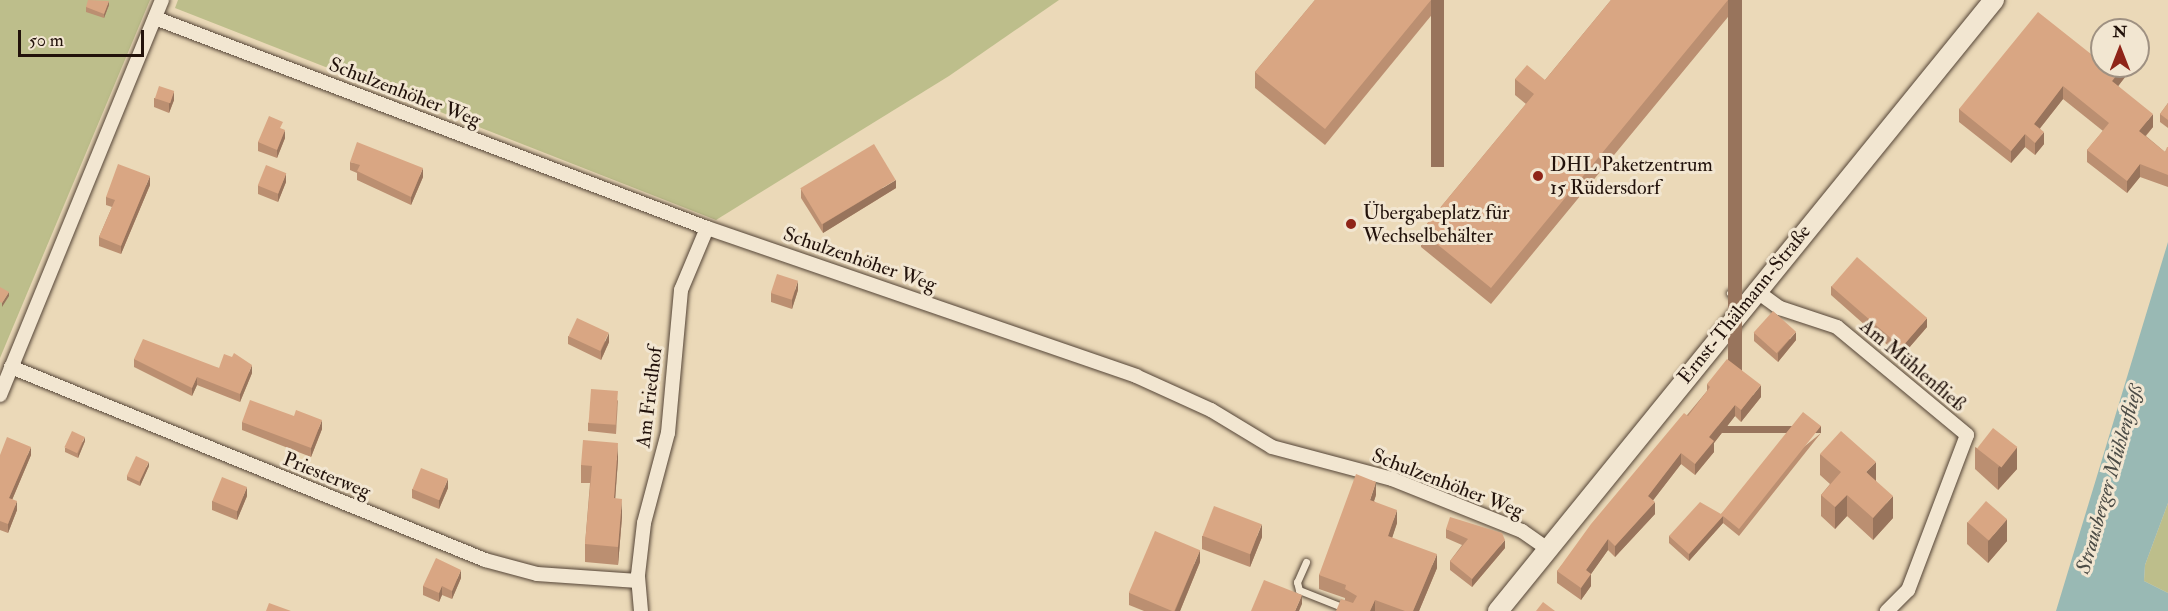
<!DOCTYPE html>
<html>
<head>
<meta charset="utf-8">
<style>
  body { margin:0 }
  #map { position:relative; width:2168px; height:611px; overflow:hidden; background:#ebd9b8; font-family:"IM FELL Double Pica",serif }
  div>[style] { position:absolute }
  .green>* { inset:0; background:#bdbe8b }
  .water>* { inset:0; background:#99b9b4 }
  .roads { filter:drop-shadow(0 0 2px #544436) drop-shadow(0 0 2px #544436) }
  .service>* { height:7px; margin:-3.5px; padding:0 3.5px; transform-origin:3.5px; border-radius:3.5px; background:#f2e6d1 }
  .minor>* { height:14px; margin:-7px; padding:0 7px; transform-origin:7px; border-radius:7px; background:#f2e6d1 }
  .secondary>* { height:20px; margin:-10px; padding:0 10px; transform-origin:10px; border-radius:10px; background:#f2e6d1 }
  .wall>* { inset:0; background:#bb8f71 }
  .shaded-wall>* { inset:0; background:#98745c; transform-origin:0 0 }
  .building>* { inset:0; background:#d9a683; transform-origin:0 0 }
  .dots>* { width:16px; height:16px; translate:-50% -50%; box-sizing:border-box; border:3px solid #f2e6d1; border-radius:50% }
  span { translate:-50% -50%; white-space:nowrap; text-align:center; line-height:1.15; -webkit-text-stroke:6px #f2e6d1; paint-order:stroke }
  .street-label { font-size:20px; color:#22120b }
  .poi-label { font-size:20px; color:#22120b }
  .left { translate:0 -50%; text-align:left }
  .water-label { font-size:21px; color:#4c4c46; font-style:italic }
  .north { position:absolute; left:2090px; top:18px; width:60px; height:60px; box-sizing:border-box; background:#f2e6d1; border:2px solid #9f9182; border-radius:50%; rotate:0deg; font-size:16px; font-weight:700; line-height:24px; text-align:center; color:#22120b }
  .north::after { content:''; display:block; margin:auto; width:21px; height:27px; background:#8f2418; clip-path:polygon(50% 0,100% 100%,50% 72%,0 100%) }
  .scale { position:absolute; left:18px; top:30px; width:126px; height:27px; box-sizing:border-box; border:3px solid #22120b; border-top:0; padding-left:8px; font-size:18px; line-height:21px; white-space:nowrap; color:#22120b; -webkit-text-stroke:4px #f2e6d1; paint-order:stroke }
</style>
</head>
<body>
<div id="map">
  <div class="green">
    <div style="clip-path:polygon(0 0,150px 0,0 358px)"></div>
    <div style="clip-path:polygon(178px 0,1059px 0,949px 76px,716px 220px,175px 8px)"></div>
    <div style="clip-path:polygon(2168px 503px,2168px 593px,2144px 581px,2145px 565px)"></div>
  </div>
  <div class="water">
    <div style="clip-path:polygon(2168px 242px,2168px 503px,2145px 565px,2144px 581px,2168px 593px,2168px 611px,2056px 611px)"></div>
  </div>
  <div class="roads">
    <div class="service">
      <div style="left:1730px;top:293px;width:18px;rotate:43deg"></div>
      <div style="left:1306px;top:562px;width:22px;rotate:114deg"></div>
      <div style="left:1297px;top:582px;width:8px;rotate:76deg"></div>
      <div style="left:1299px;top:590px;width:57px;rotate:21.6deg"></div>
    </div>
    <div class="minor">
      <div style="left:155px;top:18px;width:591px;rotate:20.83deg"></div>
      <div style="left:707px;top:228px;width:454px;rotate:19deg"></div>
      <div style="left:1136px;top:376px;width:82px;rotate:24.4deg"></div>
      <div style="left:1211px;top:410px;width:71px;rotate:31.2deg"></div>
      <div style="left:1272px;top:447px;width:124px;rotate:14.9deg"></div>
      <div style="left:1392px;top:479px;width:140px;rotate:21.8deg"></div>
      <div style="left:1522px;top:531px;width:29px;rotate:35deg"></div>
      <div style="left:1755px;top:290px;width:31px;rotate:36deg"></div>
      <div style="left:1780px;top:308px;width:60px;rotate:18.4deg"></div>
      <div style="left:1837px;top:327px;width:169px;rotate:39.7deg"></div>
      <div style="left:1967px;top:435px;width:166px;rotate:110.8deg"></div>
      <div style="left:1908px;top:590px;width:30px;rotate:135deg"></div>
      <div style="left:11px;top:367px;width:512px;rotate:22.15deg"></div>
      <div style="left:485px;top:560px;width:54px;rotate:15.1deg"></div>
      <div style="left:537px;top:574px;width:101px;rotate:4deg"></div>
      <div style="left:0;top:395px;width:427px;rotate:-67.7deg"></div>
      <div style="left:641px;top:611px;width:36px;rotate:-95deg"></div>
      <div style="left:638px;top:575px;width:52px;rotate:-83.4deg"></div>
      <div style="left:644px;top:523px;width:93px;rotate:-75.1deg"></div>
      <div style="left:668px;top:433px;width:144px;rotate:-84.8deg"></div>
      <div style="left:681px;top:290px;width:67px;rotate:-67.2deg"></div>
    </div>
    <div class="secondary">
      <div style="left:1498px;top:611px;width:787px;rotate:-50.93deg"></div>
    </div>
  </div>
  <div class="wall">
    <div style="clip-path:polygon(1315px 0,1444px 0,1325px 145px,1255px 88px,1255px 72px)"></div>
    <div style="clip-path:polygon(1611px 0,1742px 0,1491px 304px,1421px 247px,1421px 231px,1526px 104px,1515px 95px,1515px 79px,1545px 80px)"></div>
    <div style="clip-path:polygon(109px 5px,104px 18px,86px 12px,86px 7px)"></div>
    <div style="clip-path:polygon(2096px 58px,2129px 66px,2129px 72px,2118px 86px,2153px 127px,2146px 136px,2165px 152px,2168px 147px,2168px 187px,2140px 177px,2127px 193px,2087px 162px,2087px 150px,2103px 131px,2063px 99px,2040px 128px,2044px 144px,2035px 155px,2025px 147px,2011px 163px,1959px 122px,1959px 109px)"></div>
    <div style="clip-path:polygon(154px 98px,174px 100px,169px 113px,154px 107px)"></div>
    <div style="clip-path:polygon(2168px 103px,2168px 128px,2160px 122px,2160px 114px)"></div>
    <div style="clip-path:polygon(283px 129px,285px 138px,277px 158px,258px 151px,258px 142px)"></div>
    <div style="clip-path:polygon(350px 162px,423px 177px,411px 205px,357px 180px,357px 173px,350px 170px)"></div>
    <div style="clip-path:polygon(286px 182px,278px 202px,258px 194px,258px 185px)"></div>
    <div style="clip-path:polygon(150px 185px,121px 254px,99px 246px,99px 237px,112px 207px,106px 205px,106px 197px)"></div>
    <div style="clip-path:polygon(896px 188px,823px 233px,801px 198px,801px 189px)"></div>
    <div style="clip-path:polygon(1831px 286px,1927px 327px,1901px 357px,1831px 295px)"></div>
    <div style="clip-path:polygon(798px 290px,792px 309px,771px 302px,771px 293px)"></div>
    <div style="clip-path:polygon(1754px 333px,1796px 340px,1778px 362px,1754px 341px)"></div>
    <div style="clip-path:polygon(568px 336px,609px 342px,601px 360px,568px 344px)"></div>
    <div style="clip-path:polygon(134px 359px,219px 368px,252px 373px,240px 402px,197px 385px,192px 396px,134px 367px)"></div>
    <div style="clip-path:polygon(1707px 384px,1761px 397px,1741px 422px,1735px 416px,1714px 443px,1714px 452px,1695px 475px,1681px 464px,1653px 500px,1655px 514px,1615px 557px,1608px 550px,1591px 574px,1591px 586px,1581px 600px,1557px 583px,1557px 571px,1707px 391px)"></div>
    <div style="clip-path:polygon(618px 400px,616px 434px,588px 431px,588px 423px)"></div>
    <div style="clip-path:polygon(242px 422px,322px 429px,311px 457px,242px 430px)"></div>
    <div style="clip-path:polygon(1821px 433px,1739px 536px,1723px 523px,1689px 561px,1669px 543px,1669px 536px,1721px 514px)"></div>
    <div style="clip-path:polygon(85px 441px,78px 458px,65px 452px,65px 448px)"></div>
    <div style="clip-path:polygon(1975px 447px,2017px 469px,1998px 490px,1975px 469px)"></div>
    <div style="clip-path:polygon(1820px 454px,1876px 481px,1893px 518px,1873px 540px,1847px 516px,1835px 529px,1821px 516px,1821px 495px,1830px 484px,1820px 475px)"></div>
    <div style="clip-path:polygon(0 455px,31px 455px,12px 500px,17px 510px,8px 533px,0 530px)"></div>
    <div style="clip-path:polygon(618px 460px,615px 498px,622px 517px,618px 565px,585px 562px,585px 544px,590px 483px,581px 483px,581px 465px)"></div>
    <div style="clip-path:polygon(149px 466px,140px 486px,127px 480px,127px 476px)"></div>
    <div style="clip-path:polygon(448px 488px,439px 509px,412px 498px,412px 489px)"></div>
    <div style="clip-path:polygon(1376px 495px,1374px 501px,1397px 523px,1392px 538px,1437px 568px,1419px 611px,1336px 611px,1345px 600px,1345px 598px,1319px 589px,1319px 575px)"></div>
    <div style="clip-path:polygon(247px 496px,237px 520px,212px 510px,212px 501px)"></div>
    <div style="clip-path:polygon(1967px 522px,2007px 541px,1988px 563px,1967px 544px)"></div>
    <div style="clip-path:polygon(1446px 529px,1505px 548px,1472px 587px,1450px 570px,1450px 561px,1462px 545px,1446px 538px)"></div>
    <div style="clip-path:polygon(1202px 536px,1262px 537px,1250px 567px,1202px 549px)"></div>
    <div style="clip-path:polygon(1200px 562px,1180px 611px,1144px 611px,1129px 605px,1129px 593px)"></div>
    <div style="clip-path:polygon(461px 578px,452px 599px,442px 595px,439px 602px,423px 595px,423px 586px)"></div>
  </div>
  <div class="shaded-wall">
    <div style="left:1431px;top:0;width:13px;height:167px"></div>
    <div style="left:1728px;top:0;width:14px;height:373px"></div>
    <div style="clip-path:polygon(109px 1px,109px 5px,104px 18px,104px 14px)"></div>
    <div style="clip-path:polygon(2124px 66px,2129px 66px,2129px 72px,2112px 94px,2112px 81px)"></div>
    <div style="clip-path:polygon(2063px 86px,2063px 99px,2034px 136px,2034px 124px)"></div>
    <div style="clip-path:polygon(174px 91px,174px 100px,169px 113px,169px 104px)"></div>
    <div style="clip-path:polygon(2153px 114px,2153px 127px,2139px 143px,2139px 131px)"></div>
    <div style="clip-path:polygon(285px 130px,285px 138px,277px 158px,277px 150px)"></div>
    <div style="clip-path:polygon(2044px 132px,2044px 144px,2035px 155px,2035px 143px)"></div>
    <div style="clip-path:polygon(2025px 134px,2025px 147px,2011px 163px,2011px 151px)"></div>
    <div style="clip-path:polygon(2140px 164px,2140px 177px,2127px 193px,2127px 181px)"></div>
    <div style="clip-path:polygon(423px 168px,423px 177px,411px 205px,411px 197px)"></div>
    <div style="clip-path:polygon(286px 173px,286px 182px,278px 202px,278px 194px)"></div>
    <div style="clip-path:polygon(150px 176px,150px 185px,121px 254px,121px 246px)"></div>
    <div style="clip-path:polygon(896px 180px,896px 188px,823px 233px,823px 224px)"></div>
    <div style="clip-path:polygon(798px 281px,798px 290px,792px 309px,792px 300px)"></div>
    <div style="clip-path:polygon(9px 292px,9px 296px,2px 307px,2px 303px)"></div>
    <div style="clip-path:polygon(1927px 318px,1927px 327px,1901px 357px,1901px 348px)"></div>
    <div style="clip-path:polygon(1796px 332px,1796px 340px,1778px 362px,1778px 353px)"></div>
    <div style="clip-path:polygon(609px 333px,609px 342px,601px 360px,601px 351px)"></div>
    <div style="clip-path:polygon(252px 365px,252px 373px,240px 402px,240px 394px)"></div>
    <div style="clip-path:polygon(197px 377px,197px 385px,192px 396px,192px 388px)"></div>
    <div style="clip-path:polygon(1761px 385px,1761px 397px,1741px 422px,1741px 410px)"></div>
    <div style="clip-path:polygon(1735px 405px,1735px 416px,1714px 443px,1714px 452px,1695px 475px,1695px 464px,1709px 437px)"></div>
    <div style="clip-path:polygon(322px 420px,322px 429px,311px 457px,311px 448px)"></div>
    <div style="left:1821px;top:426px;width:7px;height:132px;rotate:90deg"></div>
    <div style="clip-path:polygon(85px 437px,85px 441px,78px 458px,78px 454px)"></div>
    <div style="clip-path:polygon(618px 443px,618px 460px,614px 516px,614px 498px)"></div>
    <div style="clip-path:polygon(31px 447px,31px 455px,9px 507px,9px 498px)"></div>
    <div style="clip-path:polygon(2017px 447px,2017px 469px,1998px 490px,1998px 468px)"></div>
    <div style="clip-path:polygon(1681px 453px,1681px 464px,1648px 507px,1648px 496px)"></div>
    <div style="clip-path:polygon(149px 462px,149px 466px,140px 486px,140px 481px)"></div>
    <div style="clip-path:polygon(1876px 462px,1876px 484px,1866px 472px)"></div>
    <div style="clip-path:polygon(448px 479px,448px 488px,439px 509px,439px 500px)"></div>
    <div style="clip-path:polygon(1376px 482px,1376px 495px,1370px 513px,1370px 500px)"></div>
    <div style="clip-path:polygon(247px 487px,247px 496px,237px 520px,237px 511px)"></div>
    <div style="clip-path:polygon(1847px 495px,1847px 516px,1835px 529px,1835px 507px)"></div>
    <div style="clip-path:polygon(1893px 496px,1893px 518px,1873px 540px,1873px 518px)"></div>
    <div style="clip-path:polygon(622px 499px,622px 517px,618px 565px,618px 547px)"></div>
    <div style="clip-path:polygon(17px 501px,17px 510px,8px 533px,8px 524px)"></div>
    <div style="clip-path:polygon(1655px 502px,1655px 514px,1615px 557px,1615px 546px)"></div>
    <div style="clip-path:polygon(1397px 510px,1397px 523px,1388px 550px,1388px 536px)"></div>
    <div style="clip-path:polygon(1723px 516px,1723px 523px,1689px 561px,1689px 554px)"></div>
    <div style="clip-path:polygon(2007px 519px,2007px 541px,1988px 563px,1988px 541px)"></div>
    <div style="clip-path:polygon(1262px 524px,1262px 537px,1250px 567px,1250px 554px)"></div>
    <div style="clip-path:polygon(1608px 539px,1608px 550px,1591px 574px,1591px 586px,1581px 600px,1581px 588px,1586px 570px)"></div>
    <div style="clip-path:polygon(1505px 540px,1505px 548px,1472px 587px,1472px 579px)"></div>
    <div style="clip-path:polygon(1200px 550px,1200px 562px,1180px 611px,1175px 611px)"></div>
    <div style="clip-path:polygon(1437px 554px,1437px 568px,1419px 611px,1413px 611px)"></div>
    <div style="clip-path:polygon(461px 570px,461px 578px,452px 599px,452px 591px)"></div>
    <div style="clip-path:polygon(442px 586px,442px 595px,439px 602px,439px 593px)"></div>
    <div style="clip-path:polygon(1302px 595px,1302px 604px,1299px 611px,1295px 611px)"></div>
    <div style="clip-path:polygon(1375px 600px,1375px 611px,1370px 611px)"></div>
  </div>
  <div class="building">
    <div style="clip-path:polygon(88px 0,109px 1px,104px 14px,86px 7px)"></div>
    <div style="clip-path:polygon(1315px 0,1431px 0,1325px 129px,1255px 72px)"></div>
    <div style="clip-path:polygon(1611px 0,1728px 0,1491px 288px,1421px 231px,1534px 94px,1515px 79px,1527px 65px,1545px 80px)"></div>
    <div style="clip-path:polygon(2038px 12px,2096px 58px,2102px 51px,2102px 66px,2124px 66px,2112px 81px,2153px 114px,2139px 131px,2165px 152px,2167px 147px,2168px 147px,2168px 175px,2140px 164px,2127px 181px,2087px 150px,2109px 123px,2063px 86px,2034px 124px,2044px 132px,2035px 143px,2025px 134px,2011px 151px,1959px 109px)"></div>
    <div style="left:159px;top:86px;width:16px;height:13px;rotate:18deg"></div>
    <div style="clip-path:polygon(2168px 103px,2168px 120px,2160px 114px)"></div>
    <div style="clip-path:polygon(269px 116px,283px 122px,280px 128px,285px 130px,277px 150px,258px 142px)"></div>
    <div style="clip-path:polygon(357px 142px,423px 168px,411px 197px,357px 171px,360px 165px,350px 162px)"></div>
    <div style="left:874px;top:144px;width:42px;height:86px;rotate:59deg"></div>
    <div style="clip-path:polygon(118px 164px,150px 176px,121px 246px,99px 237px,115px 200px,106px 197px)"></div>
    <div style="left:266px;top:165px;width:22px;height:22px;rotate:22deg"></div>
    <div style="left:1857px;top:257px;width:93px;height:39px;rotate:41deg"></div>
    <div style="left:777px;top:274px;width:22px;height:20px;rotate:18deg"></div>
    <div style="clip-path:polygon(0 287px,9px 292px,2px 303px,0 302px)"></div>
    <div style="left:1773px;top:311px;width:31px;height:29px;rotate:42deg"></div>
    <div style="left:577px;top:318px;width:35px;height:20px;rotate:25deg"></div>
    <div style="clip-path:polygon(143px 339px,219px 368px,224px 354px,232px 357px,234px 353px,252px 365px,240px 394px,197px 377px,192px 388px,134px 359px)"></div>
    <div style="clip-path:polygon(1727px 359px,1761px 385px,1741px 410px,1735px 405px,1709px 437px,1714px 441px,1695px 464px,1681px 453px,1648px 496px,1655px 502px,1615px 546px,1608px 539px,1586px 570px,1591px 574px,1581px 588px,1557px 571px,1591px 524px,1684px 413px,1688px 416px,1710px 387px,1707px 384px)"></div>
    <div style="left:591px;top:389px;width:27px;height:34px;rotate:4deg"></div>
    <div style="clip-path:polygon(250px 400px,294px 416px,296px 410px,322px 420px,311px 448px,242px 422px)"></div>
    <div style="clip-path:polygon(1803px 412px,1821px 426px,1739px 529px,1723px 516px,1689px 554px,1669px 536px,1700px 502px,1721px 514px)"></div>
    <div style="left:1993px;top:428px;width:31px;height:26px;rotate:38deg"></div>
    <div style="left:72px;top:431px;width:14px;height:18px;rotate:25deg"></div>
    <div style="clip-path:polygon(1841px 431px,1876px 462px,1866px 472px,1893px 496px,1873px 518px,1847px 495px,1835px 507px,1821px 495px,1841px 472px,1820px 454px)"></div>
    <div style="clip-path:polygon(7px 437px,31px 447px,9px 498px,17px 501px,8px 524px,0 521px,0 522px,0 455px)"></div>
    <div style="clip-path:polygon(583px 440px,618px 443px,614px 498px,622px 499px,618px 547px,585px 544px,592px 466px,581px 465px)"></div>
    <div style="left:136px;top:456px;width:14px;height:22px;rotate:25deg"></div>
    <div style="left:421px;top:468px;width:29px;height:23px;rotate:22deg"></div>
    <div style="clip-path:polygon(1356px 474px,1376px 482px,1370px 500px,1397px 510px,1388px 536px,1437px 554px,1413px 611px,1405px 611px,1375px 600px,1370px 611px,1336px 611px,1341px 599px,1353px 603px,1357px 596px,1345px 589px,1346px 585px,1319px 575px)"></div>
    <div style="left:222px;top:477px;width:27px;height:26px;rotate:22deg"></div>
    <div style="left:1986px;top:501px;width:28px;height:28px;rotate:41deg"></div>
    <div style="left:1214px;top:506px;width:51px;height:32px;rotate:21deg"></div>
    <div style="clip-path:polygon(1450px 517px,1502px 533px,1505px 540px,1472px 579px,1450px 561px,1468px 539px,1446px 529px)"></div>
    <div style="left:1155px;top:531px;width:49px;height:67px;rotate:23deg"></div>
    <div style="clip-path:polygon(436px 558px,461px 570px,452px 591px,442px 586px,439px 593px,423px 586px)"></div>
    <div style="clip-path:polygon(1264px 580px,1302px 595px,1295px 611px,1251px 611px)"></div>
    <div style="clip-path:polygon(1543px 602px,1555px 611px,1536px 611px)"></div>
    <div style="clip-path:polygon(269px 603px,291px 611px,266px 611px)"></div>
  </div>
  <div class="dots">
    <div style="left:1538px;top:176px;background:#8f2418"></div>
    <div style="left:1351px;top:224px;background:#8f2418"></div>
  </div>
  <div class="street-label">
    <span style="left:405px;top:92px;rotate:21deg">Schulzenhöher Weg</span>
    <span style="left:860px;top:259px;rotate:19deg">Schulzenhöher Weg</span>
    <span style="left:1744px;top:304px;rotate:-51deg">Ernst-Thälmann-Straße</span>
    <span style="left:1913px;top:365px;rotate:40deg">Am Mühlenfließ</span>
    <span style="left:649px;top:397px;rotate:-83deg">Am Friedhof</span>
    <span style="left:327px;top:475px;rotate:22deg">Priesterweg</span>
    <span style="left:1448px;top:483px;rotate:21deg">Schulzenhöher Weg</span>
  </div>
  <div class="poi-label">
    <span class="left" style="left:1550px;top:176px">DHL Paketzentrum<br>15 Rüdersdorf</span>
    <span class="left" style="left:1363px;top:224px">Übergabeplatz für<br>Wechselbehälter</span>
  </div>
  <div class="water-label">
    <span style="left:2110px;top:479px;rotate:-74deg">Strausberger Mühlenfließ</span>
  </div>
  <div class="north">N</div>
  <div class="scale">50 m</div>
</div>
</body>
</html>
